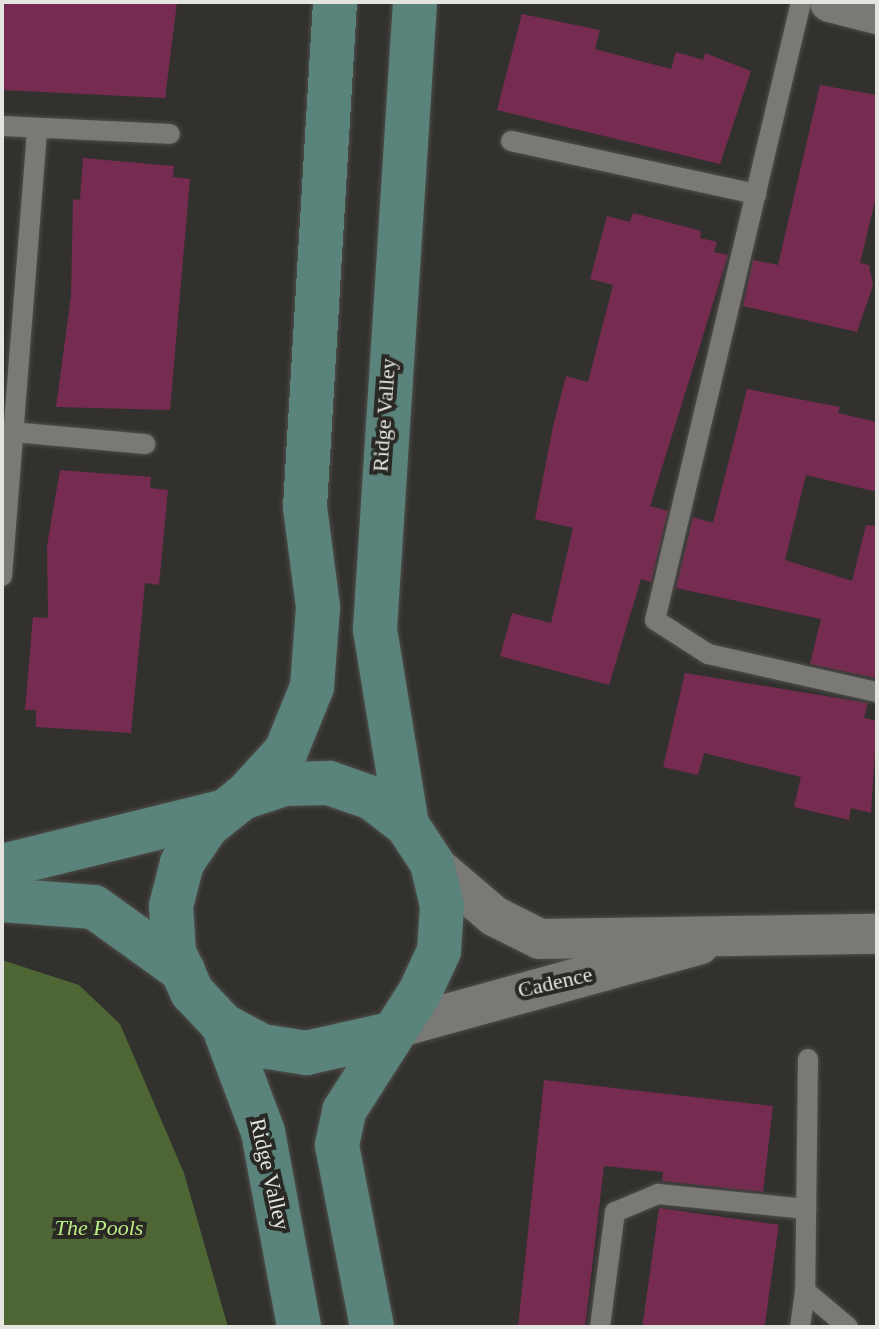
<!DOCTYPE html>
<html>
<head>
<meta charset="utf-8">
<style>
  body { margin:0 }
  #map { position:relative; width:879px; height:1329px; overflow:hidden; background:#32312e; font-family:Georgia,serif }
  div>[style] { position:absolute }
  .green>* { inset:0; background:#4e6534 }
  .building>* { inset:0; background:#762c50; transform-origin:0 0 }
  .roads { filter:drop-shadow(0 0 2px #4f4e4b) drop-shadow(0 0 2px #4f4e4b) }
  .lane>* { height:20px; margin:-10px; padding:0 10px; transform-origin:10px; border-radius:10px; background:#7a7975 }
  .street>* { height:40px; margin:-20px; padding:0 20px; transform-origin:20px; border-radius:20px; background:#7a7975 }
  .secondary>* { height:44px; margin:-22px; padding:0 22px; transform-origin:22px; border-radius:22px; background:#5a837b }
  span { translate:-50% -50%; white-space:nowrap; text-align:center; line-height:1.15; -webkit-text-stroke:8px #292824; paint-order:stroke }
  .street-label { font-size:22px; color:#e4e4e1 }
  .park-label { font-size:22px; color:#bced85; font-style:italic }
  .frame { position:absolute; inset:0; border:4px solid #e4e4e1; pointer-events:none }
</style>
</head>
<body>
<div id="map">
  <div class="green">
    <div style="clip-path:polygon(2px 960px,79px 985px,120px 1024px,184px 1173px,228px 1327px,2px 1327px)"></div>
  </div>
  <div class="building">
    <div style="clip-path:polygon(2px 2px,177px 2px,165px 98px,2px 90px)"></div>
    <div style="clip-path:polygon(522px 14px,600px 30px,595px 49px,671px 69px,676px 52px,703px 60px,705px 53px,751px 71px,720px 164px,497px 110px)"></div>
    <div style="clip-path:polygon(820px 85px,877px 95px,877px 193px,860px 263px,869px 265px,873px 285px,857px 332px,743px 306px,753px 260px,778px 265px)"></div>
    <div style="clip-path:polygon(83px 158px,174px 166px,173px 177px,190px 179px,170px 410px,56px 407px,71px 296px,73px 199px,80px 200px)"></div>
    <div style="clip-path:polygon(633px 213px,701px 231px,700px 238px,717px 242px,714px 252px,728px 255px,650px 506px,668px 511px,651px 582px,641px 579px,609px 685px,500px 656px,512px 613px,551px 623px,573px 528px,535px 519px,553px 427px,566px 376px,588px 382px,613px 285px,590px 279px,607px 216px,630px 222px)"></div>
    <div style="clip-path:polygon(747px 389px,840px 407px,838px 413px,877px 422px,877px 492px,806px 475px,785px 560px,852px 581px,866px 525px,877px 526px,875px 678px,810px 664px,821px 619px,676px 588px,693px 517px,713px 523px)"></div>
    <div style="clip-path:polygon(60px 470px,151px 477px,150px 488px,168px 490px,159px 585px,145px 583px,131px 733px,36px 727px,36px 710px,25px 710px,33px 617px,48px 618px,47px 546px)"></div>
    <div style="clip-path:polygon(685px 673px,868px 703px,864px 718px,877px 721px,871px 813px,851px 808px,849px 820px,794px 807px,801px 777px,704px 753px,698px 775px,663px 767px)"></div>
    <div style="clip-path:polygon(544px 1080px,773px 1106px,763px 1192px,662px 1181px,663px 1172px,604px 1166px,585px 1327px,518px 1327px)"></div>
    <div style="left:659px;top:1208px;width:121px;height:120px;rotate:8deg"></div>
  </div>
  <div class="roads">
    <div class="lane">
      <div style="left:801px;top:2px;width:635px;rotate:103.29deg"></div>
      <div style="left:655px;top:620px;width:63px;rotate:32.7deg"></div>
      <div style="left:708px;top:654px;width:173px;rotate:12.7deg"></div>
      <div style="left:2px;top:126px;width:168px;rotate:2.7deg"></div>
      <div style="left:511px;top:141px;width:251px;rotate:12.2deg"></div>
      <div style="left:2px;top:431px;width:144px;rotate:5.2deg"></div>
      <div style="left:2px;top:576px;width:449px;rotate:-85.5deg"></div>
      <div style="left:808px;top:1059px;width:232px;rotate:90.7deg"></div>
      <div style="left:805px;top:1291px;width:56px;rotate:39.9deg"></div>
      <div style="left:600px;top:1327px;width:116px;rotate:-82.6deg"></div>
      <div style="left:615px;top:1212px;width:47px;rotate:-22.7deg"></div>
      <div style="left:658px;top:1194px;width:149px;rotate:5.8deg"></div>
      <div style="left:800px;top:1327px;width:36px;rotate:-82deg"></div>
    </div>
    <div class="street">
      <div style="left:830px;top:2px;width:49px;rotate:14.3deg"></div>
      <div style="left:432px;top:863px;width:82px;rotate:40.5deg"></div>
      <div style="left:494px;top:916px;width:51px;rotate:26.6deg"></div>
      <div style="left:540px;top:939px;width:337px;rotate:-0.9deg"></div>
      <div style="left:396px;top:1028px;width:315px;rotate:-15.4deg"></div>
    </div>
    <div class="secondary">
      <div style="left:244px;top:797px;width:62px;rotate:-47.6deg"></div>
      <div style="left:286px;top:751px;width:69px;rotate:-67.9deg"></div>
      <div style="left:312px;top:687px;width:80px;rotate:-85.7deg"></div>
      <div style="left:318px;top:607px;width:101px;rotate:-97.4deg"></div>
      <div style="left:305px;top:507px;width:506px;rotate:-86.6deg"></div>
      <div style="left:407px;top:825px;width:199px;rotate:-99.3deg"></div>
      <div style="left:375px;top:629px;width:628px;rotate:-86.35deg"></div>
      <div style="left:2px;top:866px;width:227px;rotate:-13.8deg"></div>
      <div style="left:2px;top:900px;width:92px;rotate:4.4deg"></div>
      <div style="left:94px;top:907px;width:110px;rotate:35.7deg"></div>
      <div style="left:223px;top:1025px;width:114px;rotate:69.5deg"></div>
      <div style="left:263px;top:1132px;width:198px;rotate:79.5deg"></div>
      <div style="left:372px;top:1327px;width:185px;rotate:-100.9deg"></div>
      <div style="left:337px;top:1145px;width:35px;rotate:-78deg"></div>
      <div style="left:344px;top:1111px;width:141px;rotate:-57.4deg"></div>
      <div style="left:420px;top:992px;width:45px;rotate:-65.1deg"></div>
      <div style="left:439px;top:951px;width:45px;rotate:-86.2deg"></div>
      <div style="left:442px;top:906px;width:44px;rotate:-103.1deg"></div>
      <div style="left:432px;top:863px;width:45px;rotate:-123.3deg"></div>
      <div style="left:407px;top:825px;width:44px;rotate:-142.4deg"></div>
      <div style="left:372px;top:798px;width:46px;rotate:-160.8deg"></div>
      <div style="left:329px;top:783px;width:45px;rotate:178.7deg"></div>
      <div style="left:284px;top:784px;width:44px;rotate:161.6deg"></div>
      <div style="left:242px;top:798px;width:45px;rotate:141.3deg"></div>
      <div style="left:207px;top:826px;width:45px;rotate:124deg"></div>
      <div style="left:182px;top:863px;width:44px;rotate:104.3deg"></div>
      <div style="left:171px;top:906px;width:46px;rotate:86.3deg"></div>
      <div style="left:174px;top:952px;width:44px;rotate:65.8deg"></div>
      <div style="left:192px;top:992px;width:45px;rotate:46.8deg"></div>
      <div style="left:223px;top:1025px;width:44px;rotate:28.3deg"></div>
      <div style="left:262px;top:1046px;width:45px;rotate:9deg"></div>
      <div style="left:306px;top:1053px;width:87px;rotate:-12.6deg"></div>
    </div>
  </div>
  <div class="street-label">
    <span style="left:384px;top:415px;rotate:-86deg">Ridge Valley</span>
    <span style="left:555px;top:982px;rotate:-13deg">Cadence</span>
    <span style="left:270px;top:1174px;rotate:77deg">Ridge Valley</span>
  </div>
  <div class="park-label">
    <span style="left:99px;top:1228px">The Pools</span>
  </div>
  <div class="frame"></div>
</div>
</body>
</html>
